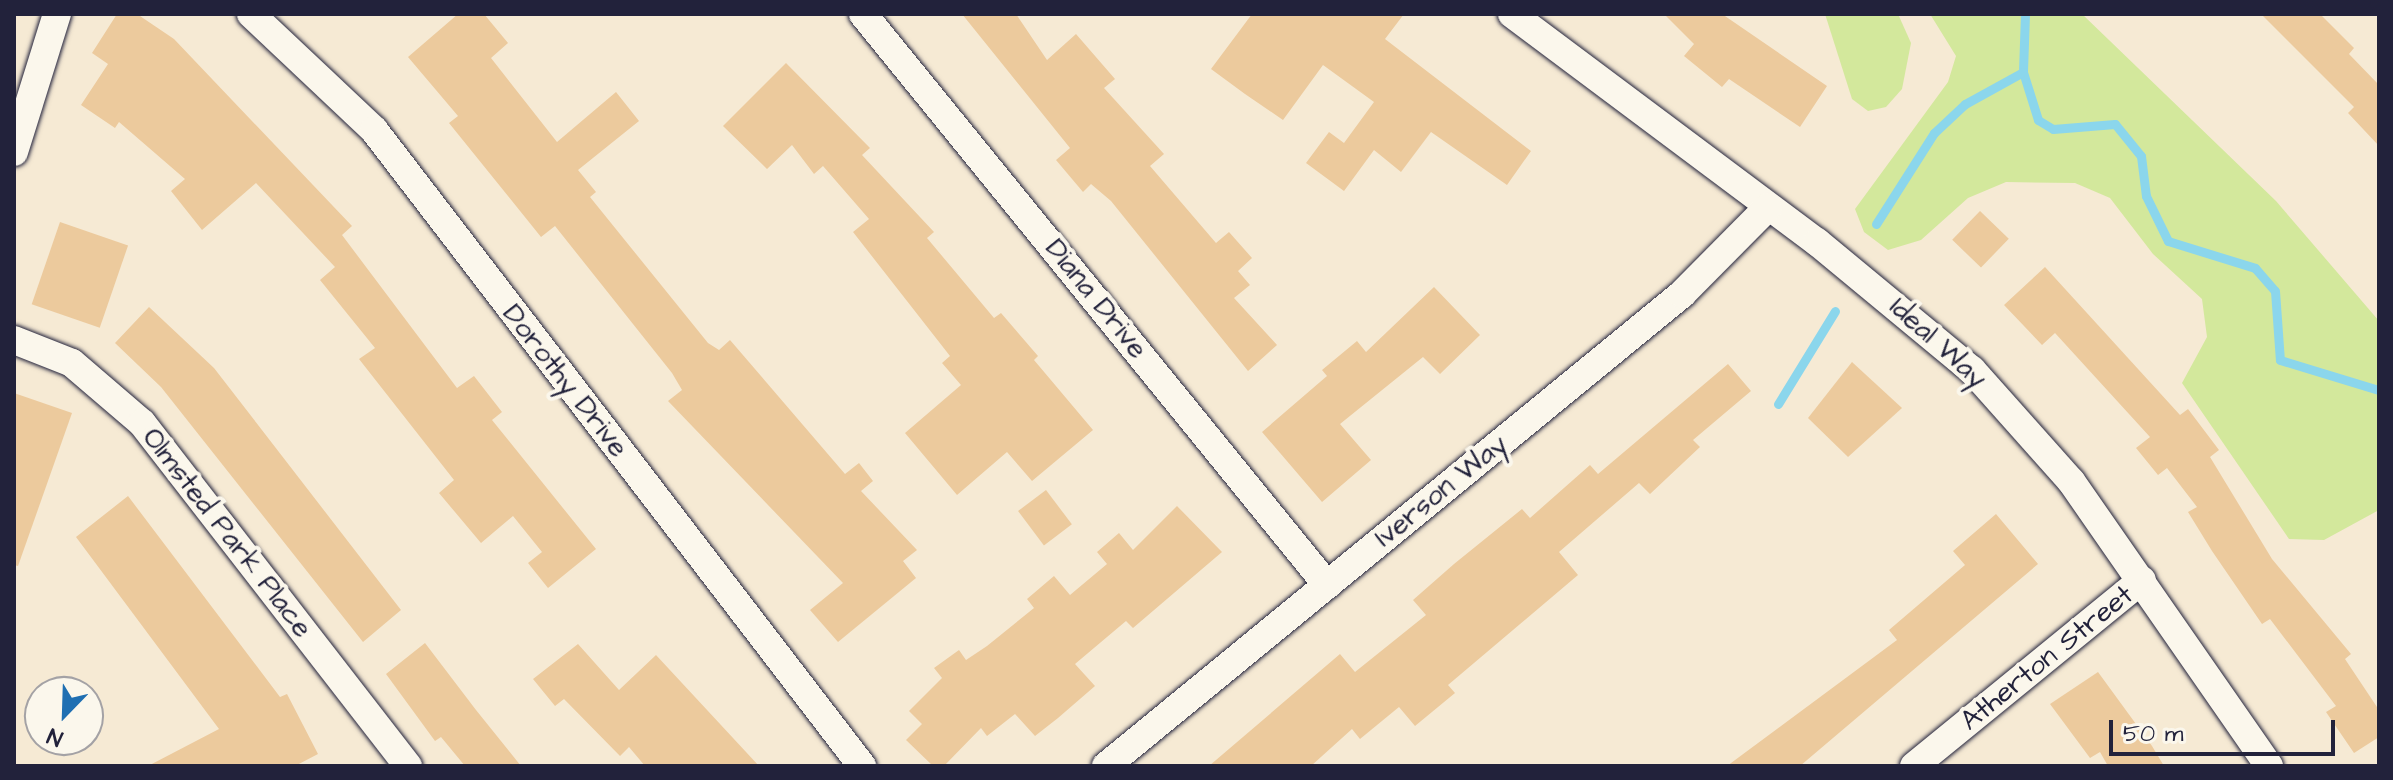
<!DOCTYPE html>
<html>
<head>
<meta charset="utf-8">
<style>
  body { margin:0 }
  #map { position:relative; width:2393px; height:780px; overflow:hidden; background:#f6ead4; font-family:"Architects Daughter",sans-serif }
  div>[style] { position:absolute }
  .green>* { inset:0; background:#d3e89c }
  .stream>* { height:9px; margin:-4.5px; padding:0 4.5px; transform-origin:4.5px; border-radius:4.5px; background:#8bd6ec }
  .building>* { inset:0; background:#ecca9d; transform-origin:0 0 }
  .roads { filter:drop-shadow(0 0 2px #22223b) drop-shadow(0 0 2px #22223b) }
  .street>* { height:28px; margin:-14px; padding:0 14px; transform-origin:14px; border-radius:14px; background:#fbf7ec }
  span { translate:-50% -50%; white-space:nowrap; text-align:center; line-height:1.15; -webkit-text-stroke:8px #fbf7ec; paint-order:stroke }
  .street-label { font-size:28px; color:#22223b }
  .frame { position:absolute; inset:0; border:16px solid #22223b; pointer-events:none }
  .north { position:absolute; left:24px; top:676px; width:80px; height:80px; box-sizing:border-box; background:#fbf7ec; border:2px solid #a4a2a5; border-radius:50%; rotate:203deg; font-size:22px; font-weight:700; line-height:32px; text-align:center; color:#22223b }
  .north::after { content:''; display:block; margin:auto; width:28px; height:36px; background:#1f6fb2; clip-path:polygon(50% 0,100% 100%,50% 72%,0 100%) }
  .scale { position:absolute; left:2109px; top:720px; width:226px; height:36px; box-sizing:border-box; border:4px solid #22223b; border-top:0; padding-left:10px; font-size:24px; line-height:28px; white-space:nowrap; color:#22223b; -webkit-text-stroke:6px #fbf7ec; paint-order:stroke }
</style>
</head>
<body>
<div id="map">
  <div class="green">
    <div style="clip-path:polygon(1825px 14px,1898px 14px,1911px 43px,1902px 89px,1886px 107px,1868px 111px,1852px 99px)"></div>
    <div style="clip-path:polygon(1930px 14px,2082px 14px,2276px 201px,2379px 321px,2379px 510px,2324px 540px,2289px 539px,2182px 383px,2207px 337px,2202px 299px,2153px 254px,2110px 198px,2075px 183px,2006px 182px,1968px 198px,1921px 240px,1888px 250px,1864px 232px,1855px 209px,1948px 82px,1956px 56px)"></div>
  </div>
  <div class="stream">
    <div style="left:2025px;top:14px;width:58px;rotate:92deg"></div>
    <div style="left:2023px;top:72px;width:50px;rotate:72.6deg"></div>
    <div style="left:2038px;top:120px;width:17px;rotate:31deg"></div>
    <div style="left:2053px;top:129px;width:62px;rotate:-4.6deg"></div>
    <div style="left:2115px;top:124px;width:41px;rotate:50.9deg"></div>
    <div style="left:2141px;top:156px;width:40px;rotate:82.9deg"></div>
    <div style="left:2146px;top:196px;width:50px;rotate:63.9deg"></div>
    <div style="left:2168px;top:241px;width:91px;rotate:17.2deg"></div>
    <div style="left:2255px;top:268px;width:30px;rotate:49deg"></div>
    <div style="left:2275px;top:291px;width:69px;rotate:85.9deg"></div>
    <div style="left:2280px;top:360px;width:103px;rotate:16.9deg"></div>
    <div style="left:1876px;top:224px;width:108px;rotate:-57.5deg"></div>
    <div style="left:1934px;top:133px;width:42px;rotate:-43.1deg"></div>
    <div style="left:1965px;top:104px;width:66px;rotate:-28.9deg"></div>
    <div style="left:1778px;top:404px;width:109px;rotate:-58.5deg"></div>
  </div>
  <div class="building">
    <div style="clip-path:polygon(117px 14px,137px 14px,174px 39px,352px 226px,342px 235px,457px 388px,474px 376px,502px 412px,492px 420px,596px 549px,548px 588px,528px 563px,542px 552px,513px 516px,481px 543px,439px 493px,454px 480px,359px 359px,375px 348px,320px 280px,335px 267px,256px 183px,202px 230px,171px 191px,185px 179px,119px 122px,115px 128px,81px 105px,108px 64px,92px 53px)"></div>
    <div style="clip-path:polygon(458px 14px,484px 14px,508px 43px,491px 58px,557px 142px,616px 92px,639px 121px,578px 170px,596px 192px,590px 197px,708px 343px,719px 350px,730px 340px,845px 474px,859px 463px,873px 481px,861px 491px,917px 550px,903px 561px,916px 578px,838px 642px,810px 610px,843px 583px,668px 401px,682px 390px,672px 373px,555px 226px,541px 237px,449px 123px,458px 116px,408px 57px)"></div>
    <div style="clip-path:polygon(962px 14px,1016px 14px,1047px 60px,1076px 34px,1115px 79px,1104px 88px,1164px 154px,1150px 166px,1216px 243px,1229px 232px,1252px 258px,1238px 271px,1250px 285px,1234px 298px,1277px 345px,1248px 371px,1111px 201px,1091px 184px,1083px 192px,1056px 160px,1070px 148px)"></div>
    <div style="clip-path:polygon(1252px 14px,1404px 14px,1385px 39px,1531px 151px,1507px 185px,1431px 132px,1401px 172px,1374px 150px,1344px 191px,1306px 163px,1329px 132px,1344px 143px,1374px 102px,1323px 65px,1283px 120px,1245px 94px,1211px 69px)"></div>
    <div style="clip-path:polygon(1664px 14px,1722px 14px,1827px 86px,1800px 127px,1729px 79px,1722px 87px,1684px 56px,1694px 44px)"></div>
    <div style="clip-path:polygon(2261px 14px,2320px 14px,2354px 48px,2349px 54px,2379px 85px,2379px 146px,2348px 113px,2354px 107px)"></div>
    <div style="clip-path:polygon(786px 63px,870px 148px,862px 155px,934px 232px,927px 238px,994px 318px,1001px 313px,1038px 356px,1034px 360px,1093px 430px,1032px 481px,1007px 452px,957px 495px,905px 433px,961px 385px,942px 363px,950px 356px,853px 232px,869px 219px,823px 166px,814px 174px,792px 145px,767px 169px,723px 126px)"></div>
    <div style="left:1980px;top:211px;width:40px;height:40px;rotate:44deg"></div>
    <div style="left:60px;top:222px;width:72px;height:87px;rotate:19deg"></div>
    <div style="clip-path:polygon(2045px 267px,2180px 415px,2188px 409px,2219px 450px,2210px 457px,2272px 559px,2351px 654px,2345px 659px,2379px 710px,2379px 737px,2354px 753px,2326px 712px,2336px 706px,2270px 619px,2262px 624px,2212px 551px,2188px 512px,2197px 507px,2167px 468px,2158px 475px,2136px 448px,2150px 437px,2055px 333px,2042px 345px,2004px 305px)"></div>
    <div style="clip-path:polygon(1434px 287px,1480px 335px,1440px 374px,1423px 357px,1340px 424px,1371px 460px,1322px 502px,1262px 432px,1327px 376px,1322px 370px,1357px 341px,1366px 352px)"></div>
    <div style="clip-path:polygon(149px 307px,214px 368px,401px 610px,363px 642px,161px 387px,115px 343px)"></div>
    <div style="clip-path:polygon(1852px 362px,1902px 408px,1848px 457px,1808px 418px)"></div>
    <div style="clip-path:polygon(1728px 364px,1751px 391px,1693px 440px,1700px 447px,1650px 494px,1639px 483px,1559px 552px,1578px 575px,1448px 685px,1455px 693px,1415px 726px,1399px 707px,1360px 739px,1352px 729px,1311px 766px,1209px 766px,1340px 654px,1355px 672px,1426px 615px,1413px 600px,1454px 564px,1522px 509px,1530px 518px,1590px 465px,1598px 474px)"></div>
    <div style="clip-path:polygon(14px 393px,72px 413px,18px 566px,14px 565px)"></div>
    <div style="left:1046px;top:490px;width:43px;height:35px;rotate:53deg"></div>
    <div style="clip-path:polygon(128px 496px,280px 697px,287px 694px,318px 754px,295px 766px,148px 766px,219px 729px,76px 537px)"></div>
    <div style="clip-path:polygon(1177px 506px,1222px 552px,1133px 628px,1126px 621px,1075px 664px,1095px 686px,1058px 718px,1035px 736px,1015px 714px,987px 736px,981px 728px,944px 766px,933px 766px,906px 740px,922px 724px,909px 711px,942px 678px,934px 668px,959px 650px,966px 660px,987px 646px,1034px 608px,1027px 599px,1054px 576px,1070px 595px,1107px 564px,1097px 552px,1119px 533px,1133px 550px)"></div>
    <div style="clip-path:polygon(1996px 514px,2038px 564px,1800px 766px,1727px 766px,1897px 640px,1889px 630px,1965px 565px,1953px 551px)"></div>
    <div style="clip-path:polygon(425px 643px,476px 710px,521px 766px,465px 766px,441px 737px,435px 741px,386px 674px)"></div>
    <div style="clip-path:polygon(578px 644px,619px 690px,656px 655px,759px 766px,645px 766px,629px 747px,620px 756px,564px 699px,555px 706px,533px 679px)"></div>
    <div style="clip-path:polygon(2098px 672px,2152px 746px,2164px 766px,2108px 766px,2100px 752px,2090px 758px,2050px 704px)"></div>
  </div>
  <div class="roads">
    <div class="street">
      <div style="left:251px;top:14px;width:169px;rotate:43.3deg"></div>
      <div style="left:374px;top:130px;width:802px;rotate:52.5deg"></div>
      <div style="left:863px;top:14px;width:736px;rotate:50.9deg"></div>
      <div style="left:1512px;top:14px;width:381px;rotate:36.8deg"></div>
      <div style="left:1817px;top:242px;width:201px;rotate:39.6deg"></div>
      <div style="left:1972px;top:370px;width:149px;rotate:48.3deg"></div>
      <div style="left:2071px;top:481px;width:347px;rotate:55.2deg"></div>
      <div style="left:14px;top:152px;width:145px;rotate:-72.7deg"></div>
      <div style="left:14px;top:340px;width:62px;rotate:21.6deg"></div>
      <div style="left:72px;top:363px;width:92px;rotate:40.6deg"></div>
      <div style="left:142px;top:423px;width:434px;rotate:52.2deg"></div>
      <div style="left:1106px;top:766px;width:745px;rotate:-39.33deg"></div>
      <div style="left:1682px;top:294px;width:122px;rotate:-45.3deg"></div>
      <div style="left:1914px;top:766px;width:294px;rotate:-39.2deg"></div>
    </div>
  </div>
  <div class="street-label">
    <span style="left:1096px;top:299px;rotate:51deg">Diana Drive</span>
    <span style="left:1938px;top:343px;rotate:42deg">Ideal Way</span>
    <span style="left:565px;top:381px;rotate:52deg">Dorothy Drive</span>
    <span style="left:1441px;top:491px;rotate:-39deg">Iverson Way</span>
    <span style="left:227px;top:533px;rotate:52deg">Olmsted Park Place</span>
    <span style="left:2047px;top:658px;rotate:-39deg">Atherton Street</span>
  </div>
  <div class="frame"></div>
  <div class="north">N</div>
  <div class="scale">50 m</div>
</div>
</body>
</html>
